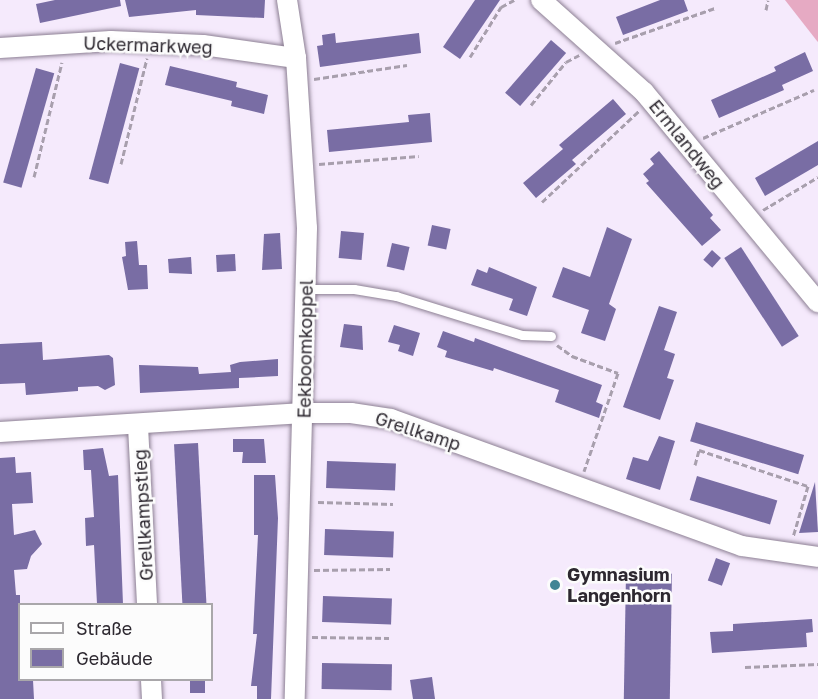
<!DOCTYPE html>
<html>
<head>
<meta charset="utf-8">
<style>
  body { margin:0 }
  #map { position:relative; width:818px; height:699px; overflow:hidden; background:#f5eafc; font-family:"Golos Text",sans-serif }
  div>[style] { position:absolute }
  .green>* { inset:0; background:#e6aac3 }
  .building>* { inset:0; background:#796da4; transform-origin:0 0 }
  .path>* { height:3px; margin-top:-1.5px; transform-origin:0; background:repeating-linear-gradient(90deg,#a89fad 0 6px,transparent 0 9px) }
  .roads { filter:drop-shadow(0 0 2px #8c7f93) drop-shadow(0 0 2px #8c7f93) }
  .lane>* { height:9px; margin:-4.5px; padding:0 4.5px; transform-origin:4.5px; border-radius:4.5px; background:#fff }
  .street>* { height:20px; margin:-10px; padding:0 10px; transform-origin:10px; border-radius:10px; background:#fff }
  .dots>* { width:16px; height:16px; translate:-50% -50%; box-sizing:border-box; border:3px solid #fcfcfc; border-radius:50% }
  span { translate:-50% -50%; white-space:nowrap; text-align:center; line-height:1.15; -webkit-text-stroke:5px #fcfcfc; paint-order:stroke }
  .street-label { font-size:18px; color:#2d2830 }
  .poi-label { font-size:18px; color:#2d2830; font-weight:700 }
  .left { translate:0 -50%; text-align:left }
  .legend { position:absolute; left:18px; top:603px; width:195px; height:78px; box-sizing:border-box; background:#fcfcfc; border:2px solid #a9a7aa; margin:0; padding:8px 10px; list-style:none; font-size:18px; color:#2d2830 }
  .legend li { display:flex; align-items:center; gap:12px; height:30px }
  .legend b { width:30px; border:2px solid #a9a7aa }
</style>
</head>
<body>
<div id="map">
  <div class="green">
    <div style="clip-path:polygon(785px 0,818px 0,818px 42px,817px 41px)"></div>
  </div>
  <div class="building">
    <div style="clip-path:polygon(55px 0,120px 0,121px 6px,40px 23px,36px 4px)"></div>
    <div style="clip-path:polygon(125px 0,265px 0,264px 18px,196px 15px,196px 10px,129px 17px)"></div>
    <div style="clip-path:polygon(475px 0,500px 0,460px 59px,443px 47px)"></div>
    <div style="clip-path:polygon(660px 0,684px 0,688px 11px,623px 35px,616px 17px)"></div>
    <div style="clip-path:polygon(335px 33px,336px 43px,419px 33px,421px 53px,320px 67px,317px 46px,323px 45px,322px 35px)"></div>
    <div style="left:551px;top:40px;width:20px;height:70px;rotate:41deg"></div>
    <div style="clip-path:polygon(805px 52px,813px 71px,782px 85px,784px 90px,719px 118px,711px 100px,776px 71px,774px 67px)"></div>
    <div style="left:120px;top:63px;width:20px;height:120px;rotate:15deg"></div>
    <div style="clip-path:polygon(170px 66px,237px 82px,236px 87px,268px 95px,264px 114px,231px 106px,232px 101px,165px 85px)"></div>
    <div style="left:36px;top:68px;width:19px;height:119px;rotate:16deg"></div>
    <div style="clip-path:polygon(613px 99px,626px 114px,572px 160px,576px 164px,536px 198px,523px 183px,563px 149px,559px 145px)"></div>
    <div style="clip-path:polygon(430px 113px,432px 142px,329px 152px,327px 130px,409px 122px,408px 115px)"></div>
    <div style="clip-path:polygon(818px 141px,818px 165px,765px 196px,755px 178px)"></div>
    <div style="clip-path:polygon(659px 151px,713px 215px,710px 218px,721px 230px,702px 246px,646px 183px,649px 181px,643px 174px,654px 164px,650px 159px)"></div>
    <div style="left:432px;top:225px;width:19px;height:21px;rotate:12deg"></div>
    <div style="clip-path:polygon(607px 227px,632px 239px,609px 304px,616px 309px,605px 341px,581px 333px,589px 310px,552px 297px,563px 267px,590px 277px)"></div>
    <div style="left:341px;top:231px;width:23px;height:27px;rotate:5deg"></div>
    <div style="clip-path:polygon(280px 233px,282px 269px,262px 270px,264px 234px)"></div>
    <div style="clip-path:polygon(137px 241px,139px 265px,147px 265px,148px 289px,128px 290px,122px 257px,126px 256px,125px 242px)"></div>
    <div style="left:392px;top:243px;width:18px;height:24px;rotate:13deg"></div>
    <div style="left:741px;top:247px;width:106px;height:20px;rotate:57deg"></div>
    <div style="left:712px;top:250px;width:12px;height:13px;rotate:42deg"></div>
    <div style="left:235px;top:254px;width:17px;height:19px;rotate:87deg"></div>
    <div style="clip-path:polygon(191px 257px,192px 274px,169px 273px,168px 259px)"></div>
    <div style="clip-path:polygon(489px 267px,537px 287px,527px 316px,509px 310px,513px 299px,471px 285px,477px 269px,487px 273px)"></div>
    <div style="clip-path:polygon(659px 306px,677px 312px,664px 350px,675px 354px,667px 378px,674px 380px,660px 420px,623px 407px)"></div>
    <div style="clip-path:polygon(344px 324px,362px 326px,363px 350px,340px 347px)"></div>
    <div style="clip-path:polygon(394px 325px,420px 333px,413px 356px,398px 351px,400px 345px,388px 342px)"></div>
    <div style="clip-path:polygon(443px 331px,474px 342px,475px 338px,602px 385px,596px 402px,603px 405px,599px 418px,555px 402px,559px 390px,494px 368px,493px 371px,445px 357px,447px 351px,437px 347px)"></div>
    <div style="clip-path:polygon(42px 342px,43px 360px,109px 355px,113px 358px,115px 385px,105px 390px,98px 386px,78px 387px,78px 391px,26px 395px,25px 383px,0 384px,0 344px)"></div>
    <div style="clip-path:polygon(278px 359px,278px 376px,239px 378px,239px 388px,140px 393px,139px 365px,198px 367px,199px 374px,231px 372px,230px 365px,240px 362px)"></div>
    <div style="left:696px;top:422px;width:113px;height:20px;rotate:17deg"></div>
    <div style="clip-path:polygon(659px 436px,675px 441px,660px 490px,626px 479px,633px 457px,648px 461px)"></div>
    <div style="clip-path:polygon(233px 439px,264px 439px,266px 463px,242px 463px,243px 452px,233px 452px)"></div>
    <div style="left:198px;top:443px;width:161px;height:24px;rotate:87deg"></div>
    <div style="clip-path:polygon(103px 448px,109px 476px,118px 475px,123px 604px,97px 604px,94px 545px,86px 546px,85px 518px,94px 517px,91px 470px,84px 470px,83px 450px)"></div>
    <div style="clip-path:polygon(15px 457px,16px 473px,31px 472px,33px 503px,12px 504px,14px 535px,35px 530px,42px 544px,31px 556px,27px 569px,14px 570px,16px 595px,20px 595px,20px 680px,33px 680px,34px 699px,0 699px,0 458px)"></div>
    <div style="left:327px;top:461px;width:69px;height:27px;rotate:2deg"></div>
    <div style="clip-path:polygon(254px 475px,275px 475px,278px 518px,271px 699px,257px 699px,257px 686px,251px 686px,257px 634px,253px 634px,258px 535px,254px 535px)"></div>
    <div style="left:697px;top:476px;width:84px;height:25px;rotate:17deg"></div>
    <div style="clip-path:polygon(815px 482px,818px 532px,799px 533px)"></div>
    <div style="left:325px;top:529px;width:69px;height:26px;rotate:2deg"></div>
    <div style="left:716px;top:558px;width:15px;height:24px;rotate:20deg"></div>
    <div style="left:626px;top:573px;width:46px;height:126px;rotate:1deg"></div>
    <div style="left:323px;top:596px;width:69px;height:26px;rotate:2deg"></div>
    <div style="clip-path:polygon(812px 619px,813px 632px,806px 633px,807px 647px,712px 653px,710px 632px,733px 631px,733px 624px)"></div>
    <div style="left:322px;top:663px;width:70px;height:26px;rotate:1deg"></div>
    <div style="clip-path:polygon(432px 677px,435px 699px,413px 699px,410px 680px)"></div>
    <div style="left:190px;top:680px;width:15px;height:13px"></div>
  </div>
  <div class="path">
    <div style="left:766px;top:10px;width:10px;rotate:-79deg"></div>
    <div style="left:615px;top:43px;width:106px;rotate:-19.3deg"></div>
    <div style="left:470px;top:57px;width:59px;rotate:-58.2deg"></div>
    <div style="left:501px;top:7px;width:15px;rotate:-28deg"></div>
    <div style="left:314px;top:79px;width:94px;rotate:-8.6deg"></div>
    <div style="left:531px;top:105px;width:55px;rotate:-50.9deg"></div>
    <div style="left:566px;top:62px;width:15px;rotate:-28deg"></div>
    <div style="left:703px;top:138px;width:121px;rotate:-23.4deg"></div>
    <div style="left:121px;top:164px;width:109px;rotate:-76.2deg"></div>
    <div style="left:319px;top:164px;width:100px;rotate:-4.6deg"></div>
    <div style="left:34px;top:177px;width:118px;rotate:-76.3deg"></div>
    <div style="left:542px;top:202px;width:133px;rotate:-43.2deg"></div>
    <div style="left:763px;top:210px;width:64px;rotate:-31deg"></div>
    <div style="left:557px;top:345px;width:19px;rotate:36deg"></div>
    <div style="left:572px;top:356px;width:49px;rotate:20.3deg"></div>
    <div style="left:618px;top:373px;width:104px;rotate:109.1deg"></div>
    <div style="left:695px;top:465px;width:16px;rotate:-75deg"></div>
    <div style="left:699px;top:450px;width:115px;rotate:18.3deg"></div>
    <div style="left:808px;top:486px;width:53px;rotate:106.4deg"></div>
    <div style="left:318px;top:502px;width:75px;rotate:1.5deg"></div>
    <div style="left:314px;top:570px;width:76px;rotate:-0.8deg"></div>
    <div style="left:312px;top:637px;width:77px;rotate:0.7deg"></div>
    <div style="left:745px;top:667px;width:73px;rotate:-2.4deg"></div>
  </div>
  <div class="roads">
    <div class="lane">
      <div style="left:306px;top:289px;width:48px"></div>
      <div style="left:354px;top:289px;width:43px;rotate:9.5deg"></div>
      <div style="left:396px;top:296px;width:132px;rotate:17.2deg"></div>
      <div style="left:522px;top:335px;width:29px;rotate:2deg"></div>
    </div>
    <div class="street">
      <div style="left:287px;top:0;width:59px;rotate:81.2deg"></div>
      <div style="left:296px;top:58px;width:170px;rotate:86.3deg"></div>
      <div style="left:307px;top:228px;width:471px;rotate:91.5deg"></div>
      <div style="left:541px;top:0;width:138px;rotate:41.8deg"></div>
      <div style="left:644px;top:92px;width:273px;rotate:50.4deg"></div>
      <div style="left:0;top:48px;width:111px;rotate:-3.6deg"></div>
      <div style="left:111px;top:41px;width:92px;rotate:2.5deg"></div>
      <div style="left:203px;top:45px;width:94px;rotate:8deg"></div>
      <div style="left:138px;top:426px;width:178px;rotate:87.1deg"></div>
      <div style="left:0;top:432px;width:304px;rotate:-3.6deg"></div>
      <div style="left:303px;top:413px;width:48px"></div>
      <div style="left:351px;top:413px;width:40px;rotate:8.5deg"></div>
      <div style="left:391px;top:419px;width:373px;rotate:19.9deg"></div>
      <div style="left:742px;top:546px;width:77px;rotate:8.2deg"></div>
      <div style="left:151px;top:680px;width:19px;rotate:87deg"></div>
    </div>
  </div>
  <div class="dots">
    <div style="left:555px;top:585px;background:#418494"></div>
  </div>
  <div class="street-label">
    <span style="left:148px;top:45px;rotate:2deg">Uckermarkweg</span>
    <span style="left:687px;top:144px;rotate:51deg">Ermlandweg</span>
    <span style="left:305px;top:349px;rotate:-89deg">Eekboomkoppel</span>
    <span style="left:418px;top:431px;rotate:18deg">Grellkamp</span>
    <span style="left:143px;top:515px;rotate:-93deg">Grellkampstieg</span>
  </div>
  <div class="poi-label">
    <span class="left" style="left:567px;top:585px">Gymnasium<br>Langenhorn</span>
  </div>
  <ul class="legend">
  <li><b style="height:8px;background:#fff"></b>Straße</li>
  <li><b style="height:16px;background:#796da4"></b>Gebäude</li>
  </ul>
</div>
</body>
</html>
